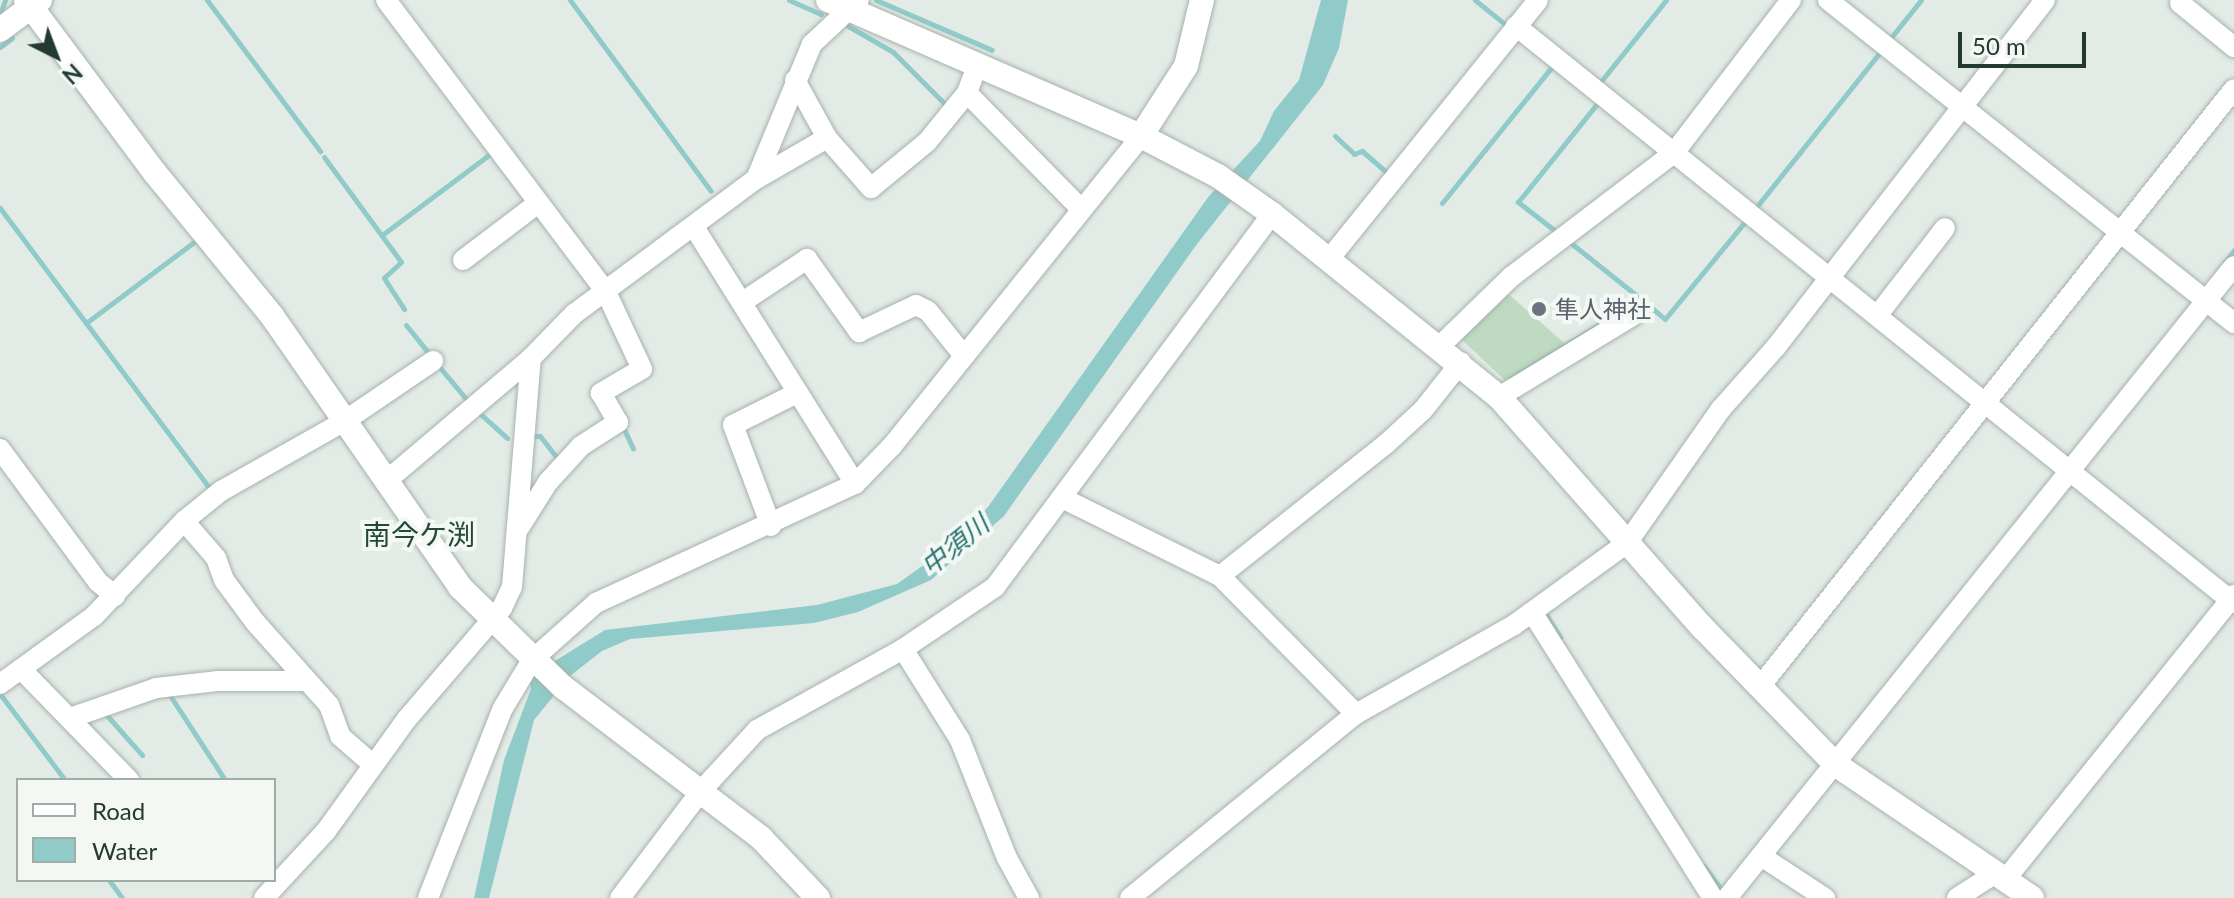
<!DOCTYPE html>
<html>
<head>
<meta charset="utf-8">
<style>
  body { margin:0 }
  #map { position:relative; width:2234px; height:898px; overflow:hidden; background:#e3ebe6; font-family:Lato,"Noto Sans JP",sans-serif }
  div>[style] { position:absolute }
  .green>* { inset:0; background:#bedac0 }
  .water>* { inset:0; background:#90cac9 }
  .stream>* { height:5px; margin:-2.5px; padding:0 2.5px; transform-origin:2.5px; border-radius:2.5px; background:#90cac9 }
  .roads { filter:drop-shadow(0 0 2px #a6b2ac) drop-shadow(0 0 2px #a6b2ac) }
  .minor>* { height:20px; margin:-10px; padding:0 10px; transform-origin:10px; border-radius:10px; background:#fff }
  .tertiary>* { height:24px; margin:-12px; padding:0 12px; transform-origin:12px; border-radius:12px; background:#fff }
  .dots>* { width:22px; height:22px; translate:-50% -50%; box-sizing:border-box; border:4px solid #f3f8f4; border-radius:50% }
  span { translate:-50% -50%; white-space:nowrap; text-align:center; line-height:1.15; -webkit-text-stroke:8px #f3f8f4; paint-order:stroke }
  .worship-label { font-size:24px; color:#5b616d }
  .left { translate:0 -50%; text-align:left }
  .water-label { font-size:26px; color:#25706f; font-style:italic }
  .quarter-label { font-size:28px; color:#224a39 }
  .legend { position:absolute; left:16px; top:778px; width:260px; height:104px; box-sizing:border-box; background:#f3f8f4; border:2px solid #a0aca6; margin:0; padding:10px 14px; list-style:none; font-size:24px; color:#243a31 }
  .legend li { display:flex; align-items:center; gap:16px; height:40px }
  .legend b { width:40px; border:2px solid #a0aca6 }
  .north { position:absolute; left:16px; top:16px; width:80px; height:80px; -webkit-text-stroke:6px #f3f8f4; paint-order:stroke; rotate:138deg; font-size:22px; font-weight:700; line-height:32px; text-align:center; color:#243a31 }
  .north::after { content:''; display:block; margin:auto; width:28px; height:36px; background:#243a31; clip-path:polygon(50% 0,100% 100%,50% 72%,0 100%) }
  .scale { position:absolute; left:1958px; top:32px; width:128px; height:36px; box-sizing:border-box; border:4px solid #243a31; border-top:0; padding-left:10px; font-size:24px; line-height:28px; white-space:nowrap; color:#243a31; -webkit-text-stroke:6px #f3f8f4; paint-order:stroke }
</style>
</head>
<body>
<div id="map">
  <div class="green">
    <div style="clip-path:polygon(1506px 292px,1570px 348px,1510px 385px,1460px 338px)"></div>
  </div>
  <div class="water">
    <div style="clip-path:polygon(1321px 0,1348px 0,1339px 48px,1323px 85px,1197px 244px,1004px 516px,931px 580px,858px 612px,814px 623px,630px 639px,602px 651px,570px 676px,534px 720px,489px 898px,474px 898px,504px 760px,531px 689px,529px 677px,605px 630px,817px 605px,897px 584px,946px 549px,988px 507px,1209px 196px,1260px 141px,1274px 111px,1299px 80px)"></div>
  </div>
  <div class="stream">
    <div style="left:207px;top:0;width:189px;rotate:53.2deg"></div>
    <div style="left:570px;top:0;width:237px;rotate:53.6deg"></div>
    <div style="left:789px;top:0;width:35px;rotate:24deg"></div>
    <div style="left:876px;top:0;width:126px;rotate:23.3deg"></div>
    <div style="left:1475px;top:0;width:40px;rotate:39deg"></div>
    <div style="left:0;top:14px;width:15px;rotate:-70deg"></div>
    <div style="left:848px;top:26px;width:52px;rotate:30deg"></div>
    <div style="left:893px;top:52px;width:78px;rotate:45deg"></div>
    <div style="left:1889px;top:40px;width:51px;rotate:-51.3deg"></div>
    <div style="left:0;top:47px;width:15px;rotate:-37deg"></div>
    <div style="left:1598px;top:85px;width:109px;rotate:-51.3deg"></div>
    <div style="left:1335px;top:136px;width:26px;rotate:43deg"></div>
    <div style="left:1354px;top:154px;width:9px;rotate:-21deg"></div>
    <div style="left:1362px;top:151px;width:33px;rotate:41deg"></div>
    <div style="left:324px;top:157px;width:130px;rotate:53.7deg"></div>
    <div style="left:401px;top:262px;width:23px;rotate:137deg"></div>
    <div style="left:384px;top:278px;width:37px;rotate:57deg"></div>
    <div style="left:1442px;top:203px;width:179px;rotate:-51.1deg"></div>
    <div style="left:0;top:208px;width:349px;rotate:53.2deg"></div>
    <div style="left:1754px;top:210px;width:203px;rotate:-51.4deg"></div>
    <div style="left:1558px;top:233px;width:51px;rotate:-142.2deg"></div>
    <div style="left:1518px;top:202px;width:131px;rotate:-51.2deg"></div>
    <div style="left:382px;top:235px;width:135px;rotate:-36.9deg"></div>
    <div style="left:2225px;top:262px;width:15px;rotate:-53deg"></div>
    <div style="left:1641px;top:299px;width:31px;rotate:40deg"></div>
    <div style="left:1665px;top:319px;width:129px;rotate:-50.6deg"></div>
    <div style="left:86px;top:323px;width:135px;rotate:-36.9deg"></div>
    <div style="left:406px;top:325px;width:40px;rotate:51deg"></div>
    <div style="left:437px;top:364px;width:47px;rotate:50.2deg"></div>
    <div style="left:1511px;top:378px;width:152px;rotate:-31.3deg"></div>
    <div style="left:1641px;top:299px;width:88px;rotate:-141.4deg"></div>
    <div style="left:476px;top:410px;width:42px;rotate:42.1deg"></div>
    <div style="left:622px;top:425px;width:26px;rotate:65deg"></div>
    <div style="left:530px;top:436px;width:10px"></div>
    <div style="left:540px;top:436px;width:31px;rotate:52deg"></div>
    <div style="left:1547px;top:616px;width:25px;rotate:58deg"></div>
    <div style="left:0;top:694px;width:108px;rotate:52.9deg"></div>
    <div style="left:169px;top:694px;width:103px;rotate:56.9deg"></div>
    <div style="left:103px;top:711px;width:59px;rotate:48.4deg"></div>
    <div style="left:1704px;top:866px;width:31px;rotate:54deg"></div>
    <div style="left:109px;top:880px;width:22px;rotate:54deg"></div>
  </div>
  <div class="roads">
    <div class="minor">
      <div style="left:386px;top:0;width:366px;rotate:53deg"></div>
      <div style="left:606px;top:292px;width:85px;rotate:64.9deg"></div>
      <div style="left:642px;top:369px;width:48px;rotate:149.7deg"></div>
      <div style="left:601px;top:393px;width:34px;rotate:60deg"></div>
      <div style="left:618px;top:422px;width:44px;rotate:147deg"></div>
      <div style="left:581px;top:446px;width:49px;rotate:132.5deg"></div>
      <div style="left:548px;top:482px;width:54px;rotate:122.2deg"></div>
      <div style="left:1828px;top:0;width:519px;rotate:38.5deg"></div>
      <div style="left:2180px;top:3px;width:70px;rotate:39.2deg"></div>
      <div style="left:1516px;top:26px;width:921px;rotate:38.79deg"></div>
      <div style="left:795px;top:80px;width:66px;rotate:61.1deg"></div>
      <div style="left:827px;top:138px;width:67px;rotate:48.7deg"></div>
      <div style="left:871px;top:188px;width:72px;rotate:-39.4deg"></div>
      <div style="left:927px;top:142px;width:63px;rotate:-50.8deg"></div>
      <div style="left:967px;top:93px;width:27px;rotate:-70deg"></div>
      <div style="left:967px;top:93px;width:161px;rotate:45.5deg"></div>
      <div style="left:756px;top:179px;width:82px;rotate:-30deg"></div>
      <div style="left:694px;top:227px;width:303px;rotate:57.9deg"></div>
      <div style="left:1330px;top:258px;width:331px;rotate:-51.1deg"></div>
      <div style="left:463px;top:260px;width:94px;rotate:-37.2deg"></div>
      <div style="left:744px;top:301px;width:76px;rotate:-33.7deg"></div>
      <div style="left:807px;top:259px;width:90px;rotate:54.5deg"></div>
      <div style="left:859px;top:332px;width:63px;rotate:-25.3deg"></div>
      <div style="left:916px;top:305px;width:13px;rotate:27deg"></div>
      <div style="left:928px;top:311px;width:58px;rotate:51.3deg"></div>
      <div style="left:1877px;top:316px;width:111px;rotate:-52.3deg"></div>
      <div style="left:1441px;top:345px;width:98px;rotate:-44.2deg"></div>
      <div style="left:1511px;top:277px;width:205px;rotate:-37.3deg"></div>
      <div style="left:1674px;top:153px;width:193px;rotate:-52.6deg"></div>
      <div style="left:1499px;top:397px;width:158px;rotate:-31.3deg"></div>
      <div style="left:0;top:449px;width:165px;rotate:53.6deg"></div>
      <div style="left:98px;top:582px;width:22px;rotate:39deg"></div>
      <div style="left:385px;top:482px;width:192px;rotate:-40.3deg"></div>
      <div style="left:1064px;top:499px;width:174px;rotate:26.3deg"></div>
      <div style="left:1220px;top:576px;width:194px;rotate:45.4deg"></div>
      <div style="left:184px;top:521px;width:49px;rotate:49.1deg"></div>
      <div style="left:216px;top:558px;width:23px;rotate:70deg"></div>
      <div style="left:224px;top:580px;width:52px;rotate:53.6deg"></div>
      <div style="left:255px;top:622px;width:111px;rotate:48.3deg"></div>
      <div style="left:329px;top:705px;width:33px;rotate:70deg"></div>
      <div style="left:340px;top:736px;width:43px;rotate:41.2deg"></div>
      <div style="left:771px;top:526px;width:108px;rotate:-110.6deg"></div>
      <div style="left:733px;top:425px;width:72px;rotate:-26.6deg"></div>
      <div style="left:1220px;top:576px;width:212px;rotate:-38.5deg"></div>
      <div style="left:1386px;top:444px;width:50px;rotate:-42.6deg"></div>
      <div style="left:1423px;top:410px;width:61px;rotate:-51.6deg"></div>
      <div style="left:1532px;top:612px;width:338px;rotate:57.7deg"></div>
      <div style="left:903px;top:649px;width:107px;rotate:57.9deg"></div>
      <div style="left:960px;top:740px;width:127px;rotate:68.3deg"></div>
      <div style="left:1007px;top:858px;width:46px;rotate:61.2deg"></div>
      <div style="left:21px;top:669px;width:155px;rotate:45.8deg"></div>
      <div style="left:0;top:684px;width:116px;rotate:-35.9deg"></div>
      <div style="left:94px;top:616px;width:131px;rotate:-46.5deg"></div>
      <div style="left:184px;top:521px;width:48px;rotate:-39deg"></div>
      <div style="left:221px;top:491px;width:140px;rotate:-29.5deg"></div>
      <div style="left:343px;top:422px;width:109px;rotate:-34.1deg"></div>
      <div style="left:1759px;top:688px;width:764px;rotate:-51.59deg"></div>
      <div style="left:70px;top:718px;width:91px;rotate:-19.2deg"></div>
      <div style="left:156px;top:688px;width:61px;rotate:-6.5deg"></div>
      <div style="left:217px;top:681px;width:88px"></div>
      <div style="left:1761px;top:856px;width:77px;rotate:33.3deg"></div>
      <div style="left:2005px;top:880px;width:366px;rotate:-51.2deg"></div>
      <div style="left:264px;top:898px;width:91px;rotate:-47.2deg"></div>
      <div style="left:326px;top:831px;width:137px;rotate:-54.2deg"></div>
      <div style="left:406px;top:720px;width:148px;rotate:-49.4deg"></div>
      <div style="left:502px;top:608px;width:23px;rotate:-65deg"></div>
      <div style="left:512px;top:587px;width:230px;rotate:-85.3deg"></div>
      <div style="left:531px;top:358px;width:62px;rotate:-45.7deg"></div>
      <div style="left:574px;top:314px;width:227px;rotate:-36.6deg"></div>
      <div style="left:756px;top:179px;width:146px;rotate:-67.5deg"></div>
      <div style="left:812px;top:44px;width:64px;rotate:-43.1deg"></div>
      <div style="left:428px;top:898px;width:204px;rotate:-68.5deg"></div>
      <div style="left:503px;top:708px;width:56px;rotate:-58.9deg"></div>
      <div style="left:532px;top:660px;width:86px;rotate:-41.7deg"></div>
      <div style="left:596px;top:603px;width:285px;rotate:-24.7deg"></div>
      <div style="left:855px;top:484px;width:53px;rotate:-45.8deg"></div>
      <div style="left:892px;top:446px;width:398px;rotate:-51.2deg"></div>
      <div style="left:620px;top:898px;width:134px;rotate:-52.9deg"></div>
      <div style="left:701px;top:791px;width:83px;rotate:-47.4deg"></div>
      <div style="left:757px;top:730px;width:167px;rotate:-29deg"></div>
      <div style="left:903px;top:649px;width:111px;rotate:-34deg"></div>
      <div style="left:995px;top:587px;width:465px;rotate:-53.4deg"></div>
      <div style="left:1130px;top:898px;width:291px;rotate:-39.2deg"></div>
      <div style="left:1356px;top:714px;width:181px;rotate:-29.4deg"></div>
      <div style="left:1514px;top:625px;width:140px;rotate:-36deg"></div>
      <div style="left:1627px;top:543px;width:164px;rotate:-55deg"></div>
      <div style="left:1721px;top:409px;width:83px;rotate:-48.4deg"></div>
      <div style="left:1776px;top:347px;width:439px;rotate:-52.2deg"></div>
      <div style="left:1727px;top:898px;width:810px;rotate:-51.26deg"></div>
      <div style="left:1957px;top:898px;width:46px;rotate:-32.7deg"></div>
    </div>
    <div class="tertiary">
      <div style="left:26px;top:0;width:216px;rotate:53.3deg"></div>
      <div style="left:155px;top:173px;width:185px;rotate:50.7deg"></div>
      <div style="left:272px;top:316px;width:330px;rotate:55.2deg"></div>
      <div style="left:460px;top:587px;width:144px;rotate:44.2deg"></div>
      <div style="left:563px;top:687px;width:249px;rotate:37.3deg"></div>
      <div style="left:761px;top:838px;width:83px;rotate:46.5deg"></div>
      <div style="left:828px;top:0;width:341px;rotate:23.5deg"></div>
      <div style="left:1141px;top:136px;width:87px;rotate:27.5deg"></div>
      <div style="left:1218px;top:176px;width:66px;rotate:35.1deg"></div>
      <div style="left:1272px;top:214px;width:292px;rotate:38.9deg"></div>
      <div style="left:1499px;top:397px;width:307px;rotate:48.6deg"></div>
      <div style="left:1702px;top:627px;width:191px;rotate:45.8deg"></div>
      <div style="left:1835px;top:764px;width:238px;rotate:34.2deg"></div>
      <div style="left:0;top:30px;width:50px;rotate:-36.9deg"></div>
      <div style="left:1141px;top:136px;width:83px;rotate:-57.3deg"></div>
      <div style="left:1186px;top:66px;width:68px;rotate:-76.4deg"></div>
    </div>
  </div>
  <div class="dots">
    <div style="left:1539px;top:309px;background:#6b7280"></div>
  </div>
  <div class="worship-label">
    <span class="left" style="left:1555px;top:309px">隼人神社</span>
  </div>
  <div class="water-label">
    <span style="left:955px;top:545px;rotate:-39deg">中須川</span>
  </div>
  <div class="quarter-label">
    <span style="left:419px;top:534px">南今ケ渕</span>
  </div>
  <ul class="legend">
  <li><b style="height:10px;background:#fff"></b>Road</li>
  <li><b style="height:22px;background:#90cac9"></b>Water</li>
  </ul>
  <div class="north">N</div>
  <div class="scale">50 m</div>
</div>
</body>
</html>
